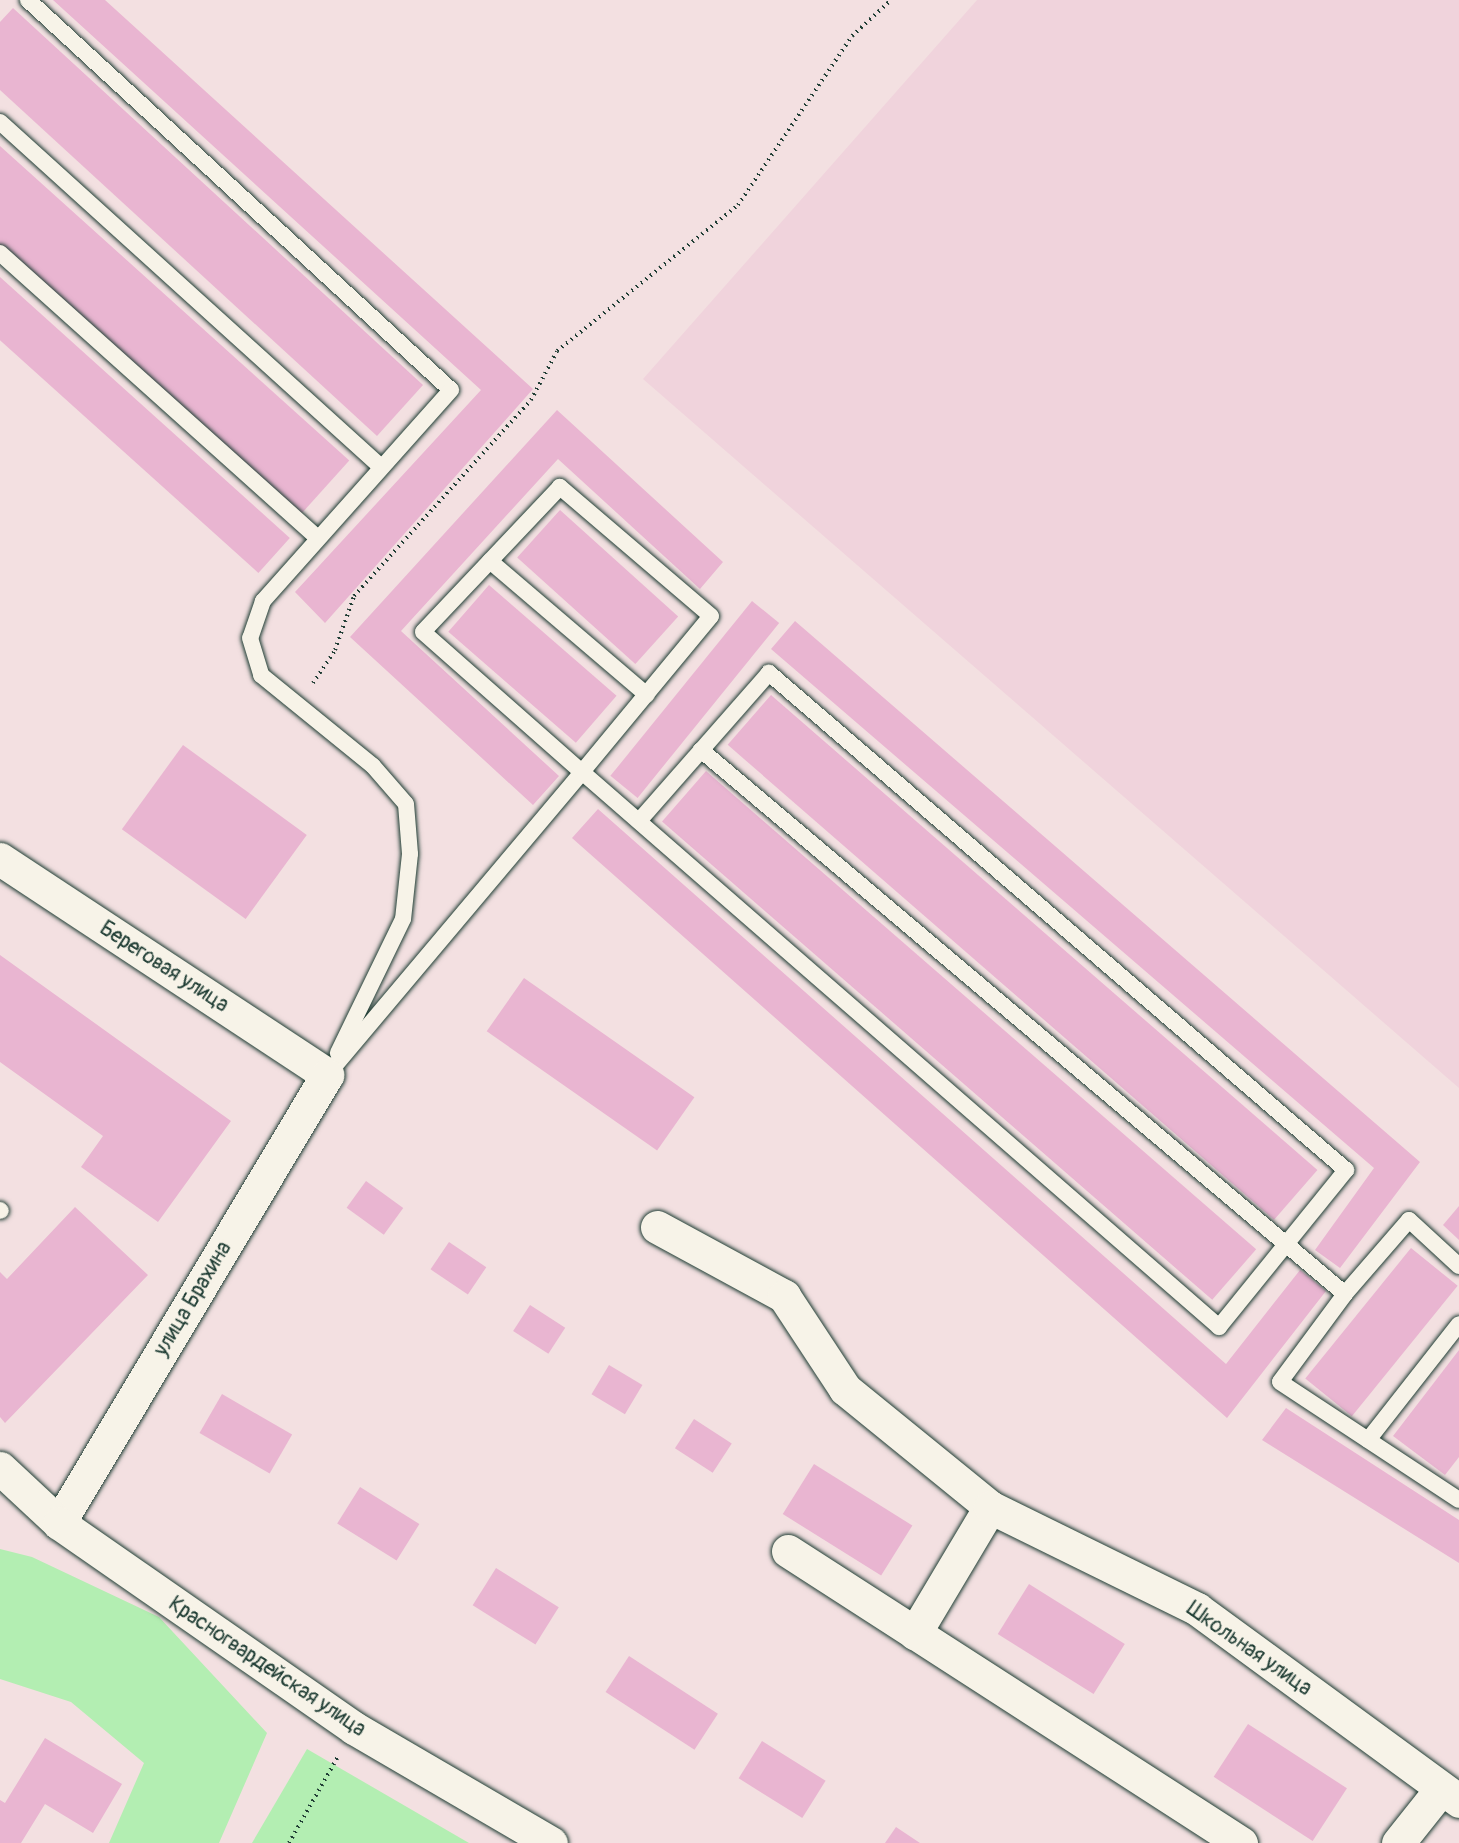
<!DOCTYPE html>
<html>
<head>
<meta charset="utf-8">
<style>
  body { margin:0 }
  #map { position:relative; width:1459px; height:1843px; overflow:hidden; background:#f3e0e1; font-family:Pangolin,sans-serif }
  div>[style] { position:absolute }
  .built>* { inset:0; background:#f0d3dc }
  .green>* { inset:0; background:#b3eeb2 }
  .building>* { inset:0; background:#e9b5d1; transform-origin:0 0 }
  .path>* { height:4px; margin-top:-2px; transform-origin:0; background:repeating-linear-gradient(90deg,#1f3d34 0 1.5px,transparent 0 6px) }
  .roads { filter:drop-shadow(0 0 2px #1f3d34) drop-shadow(0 0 2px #1f3d34) }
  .lane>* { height:16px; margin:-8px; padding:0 8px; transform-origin:8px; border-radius:8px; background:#f7f3e8 }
  .street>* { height:33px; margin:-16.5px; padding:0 16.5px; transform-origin:16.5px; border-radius:16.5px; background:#f7f3e8 }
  span { translate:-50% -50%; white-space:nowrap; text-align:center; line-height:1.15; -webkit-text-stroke:5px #f7f3e8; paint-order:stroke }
  .street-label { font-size:21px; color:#1f3d34 }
</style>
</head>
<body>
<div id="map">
  <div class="built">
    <div style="clip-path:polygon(977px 0,1459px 0,1459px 1088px,643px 379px)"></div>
  </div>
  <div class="green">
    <div style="clip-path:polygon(0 1549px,32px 1557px,159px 1617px,267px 1733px,219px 1843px,109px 1843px,144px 1763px,71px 1702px,0 1679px)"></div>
    <div style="clip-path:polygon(307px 1749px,469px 1843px,252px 1843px)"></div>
  </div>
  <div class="building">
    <div style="clip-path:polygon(53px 0,105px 0,533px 389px,325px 623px,295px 592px,481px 390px)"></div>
    <div style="clip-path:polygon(13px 8px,423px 385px,377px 436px,0 90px,0 22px)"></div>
    <div style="left:0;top:146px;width:470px;height:86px;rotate:42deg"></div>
    <div style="left:0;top:277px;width:390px;height:47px;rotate:42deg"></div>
    <div style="clip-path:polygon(557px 410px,723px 562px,700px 589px,558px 459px,401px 631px,559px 776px,533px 805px,350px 637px)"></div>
    <div style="left:560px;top:510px;width:159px;height:64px;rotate:42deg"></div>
    <div style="left:489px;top:585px;width:169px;height:62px;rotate:41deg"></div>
    <div style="left:752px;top:601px;width:35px;height:225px;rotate:39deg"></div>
    <div style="clip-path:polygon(795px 621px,1420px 1162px,1340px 1268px,1315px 1250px,1374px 1168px,771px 649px)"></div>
    <div style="left:771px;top:695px;width:724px;height:66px;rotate:41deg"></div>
    <div style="left:183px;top:745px;width:153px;height:104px;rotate:36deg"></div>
    <div style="left:706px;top:771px;width:729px;height:67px;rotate:41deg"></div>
    <div style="clip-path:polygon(598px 809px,1226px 1364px,1300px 1270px,1326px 1291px,1227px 1418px,572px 838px)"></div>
    <div style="clip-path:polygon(0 955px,231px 1121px,158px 1222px,81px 1167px,103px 1136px,0 1062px)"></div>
    <div style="left:524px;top:978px;width:208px;height:65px;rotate:35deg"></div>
    <div style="left:366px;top:1181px;width:46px;height:33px;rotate:36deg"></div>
    <div style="clip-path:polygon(1459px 1206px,1459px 1240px,1443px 1225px)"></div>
    <div style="clip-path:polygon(75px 1207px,148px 1275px,5px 1423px,0 1417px,0 1272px,7px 1279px)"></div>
    <div style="left:449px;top:1242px;width:45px;height:33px;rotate:34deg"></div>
    <div style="left:1411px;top:1248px;width:60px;height:168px;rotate:39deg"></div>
    <div style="left:530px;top:1305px;width:42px;height:31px;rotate:33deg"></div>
    <div style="clip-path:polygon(1459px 1350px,1459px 1457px,1445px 1475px,1393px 1436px)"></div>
    <div style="left:609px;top:1365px;width:39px;height:34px;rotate:31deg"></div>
    <div style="left:222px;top:1394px;width:81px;height:45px;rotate:30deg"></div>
    <div style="clip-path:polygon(1286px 1408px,1459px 1520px,1459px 1563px,1262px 1440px)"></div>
    <div style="left:694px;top:1419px;width:45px;height:35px;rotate:33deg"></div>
    <div style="left:814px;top:1464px;width:116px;height:59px;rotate:32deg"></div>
    <div style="left:360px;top:1487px;width:70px;height:43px;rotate:32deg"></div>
    <div style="left:496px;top:1568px;width:74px;height:44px;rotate:32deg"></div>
    <div style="left:1029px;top:1584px;width:113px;height:59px;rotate:32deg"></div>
    <div style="left:629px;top:1656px;width:106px;height:43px;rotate:33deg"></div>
    <div style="left:1248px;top:1724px;width:118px;height:63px;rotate:33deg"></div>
    <div style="clip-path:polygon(45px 1738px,122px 1784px,93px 1833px,45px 1804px,21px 1843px,0 1843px,0 1800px,5px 1803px)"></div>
    <div style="left:762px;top:1741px;width:75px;height:44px;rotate:32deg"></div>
    <div style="clip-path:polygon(896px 1827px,920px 1843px,885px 1843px)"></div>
  </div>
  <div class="path">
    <div style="left:313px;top:683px;width:40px;rotate:-56deg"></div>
    <div style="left:335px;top:650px;width:57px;rotate:-70.6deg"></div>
    <div style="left:354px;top:596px;width:264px;rotate:-47.9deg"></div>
    <div style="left:531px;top:400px;width:55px;rotate:-62deg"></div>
    <div style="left:557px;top:351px;width:233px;rotate:-38.9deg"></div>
    <div style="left:738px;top:205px;width:204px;rotate:-56deg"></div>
    <div style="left:852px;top:36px;width:53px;rotate:-42.7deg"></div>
    <div style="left:289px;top:1843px;width:98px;rotate:-60.5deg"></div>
  </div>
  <div class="roads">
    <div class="lane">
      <div style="left:28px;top:0;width:575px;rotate:42.68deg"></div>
      <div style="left:451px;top:390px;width:283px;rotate:131.7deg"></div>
      <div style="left:263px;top:601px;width:39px;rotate:109deg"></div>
      <div style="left:250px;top:638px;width:39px;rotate:73deg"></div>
      <div style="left:261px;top:675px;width:144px;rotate:39.1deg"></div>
      <div style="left:373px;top:766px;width:50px;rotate:49deg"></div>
      <div style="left:406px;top:804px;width:50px;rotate:85.4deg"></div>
      <div style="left:410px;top:854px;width:65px;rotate:96.1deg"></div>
      <div style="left:403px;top:919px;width:149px;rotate:115.9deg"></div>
      <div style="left:0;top:122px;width:514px;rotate:42.16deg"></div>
      <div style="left:0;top:253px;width:426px;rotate:41.9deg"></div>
      <div style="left:490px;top:561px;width:206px;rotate:40.5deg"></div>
      <div style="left:701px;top:750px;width:843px;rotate:40.19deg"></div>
      <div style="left:327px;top:1075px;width:396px;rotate:-49.9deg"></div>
      <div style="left:582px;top:772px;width:202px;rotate:-50.4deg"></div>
      <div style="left:711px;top:616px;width:199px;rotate:-139.5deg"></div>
      <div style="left:560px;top:487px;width:199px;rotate:133.4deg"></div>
      <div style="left:423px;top:632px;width:212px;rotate:41.4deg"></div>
      <div style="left:582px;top:772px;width:845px;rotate:41.06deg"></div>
      <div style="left:1219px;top:1327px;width:202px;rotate:-51deg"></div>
      <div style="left:1346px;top:1170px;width:762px;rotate:-139.26deg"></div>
      <div style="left:769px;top:673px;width:197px;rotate:131.3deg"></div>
      <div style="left:0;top:1210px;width:1px;rotate:45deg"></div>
      <div style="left:1459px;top:1266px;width:68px;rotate:-137.4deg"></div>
      <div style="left:1409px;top:1220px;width:98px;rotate:130.9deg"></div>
      <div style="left:1345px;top:1294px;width:109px;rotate:126.5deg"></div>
      <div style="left:1280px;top:1382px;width:214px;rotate:33.4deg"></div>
      <div style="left:1368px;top:1440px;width:147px;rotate:-51.9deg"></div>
    </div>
    <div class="street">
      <div style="left:0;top:859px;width:392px;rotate:33.4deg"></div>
      <div style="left:327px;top:1075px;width:522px;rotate:120.89deg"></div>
      <div style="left:657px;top:1227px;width:145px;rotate:28.5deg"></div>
      <div style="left:784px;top:1296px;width:111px;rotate:56.7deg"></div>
      <div style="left:845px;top:1389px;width:187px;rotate:39.1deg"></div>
      <div style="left:990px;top:1507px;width:147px;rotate:120.8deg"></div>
      <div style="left:0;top:1468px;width:81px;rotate:43deg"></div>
      <div style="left:59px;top:1523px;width:359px;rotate:34.8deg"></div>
      <div style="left:354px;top:1728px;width:228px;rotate:30.3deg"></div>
      <div style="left:990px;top:1507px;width:231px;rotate:26.2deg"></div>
      <div style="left:1197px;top:1609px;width:325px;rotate:36.2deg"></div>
      <div style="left:788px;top:1551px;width:539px;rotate:32.81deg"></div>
      <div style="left:1398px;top:1843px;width:69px;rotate:-51.5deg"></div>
    </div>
  </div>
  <div class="street-label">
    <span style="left:164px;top:967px;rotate:33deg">Береговая улица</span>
    <span style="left:193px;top:1299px;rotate:-59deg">улица Брахина</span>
    <span style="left:1249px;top:1649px;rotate:35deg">Школьная улица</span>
    <span style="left:267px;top:1667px;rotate:34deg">Красногвардейская улица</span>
  </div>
</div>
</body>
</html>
